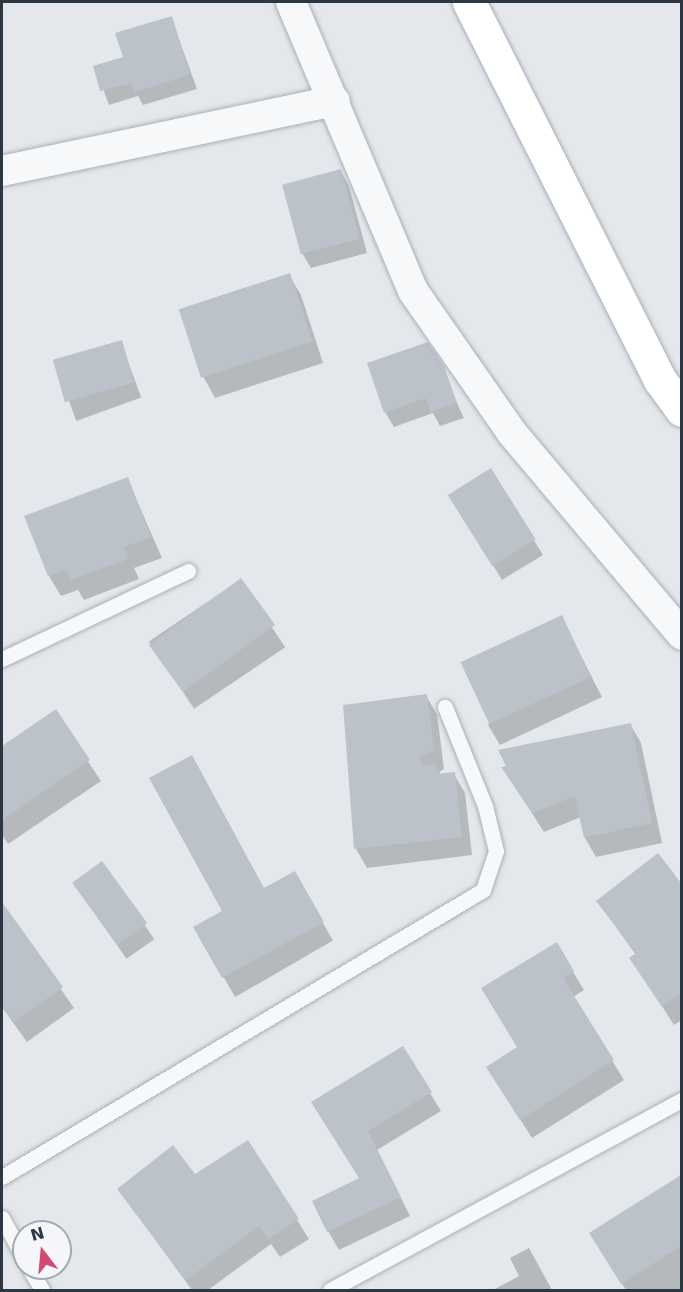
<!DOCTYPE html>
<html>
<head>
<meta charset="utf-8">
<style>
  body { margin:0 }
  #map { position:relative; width:683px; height:1292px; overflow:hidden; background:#e4e8ec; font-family:"DejaVu Sans",sans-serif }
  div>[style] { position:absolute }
  .shadow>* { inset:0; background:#0003; transform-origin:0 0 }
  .building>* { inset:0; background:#bbc2c9; transform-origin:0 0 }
  .roads { filter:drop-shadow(0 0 2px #a9b0b6) drop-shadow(0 0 2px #a9b0b6) }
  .lane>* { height:15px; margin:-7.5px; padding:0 7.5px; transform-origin:7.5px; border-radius:7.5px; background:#f7f8fa }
  .street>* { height:30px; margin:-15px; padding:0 15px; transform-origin:15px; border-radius:15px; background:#f7f8fa }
  .secondary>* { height:33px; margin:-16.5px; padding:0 16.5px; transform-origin:16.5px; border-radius:16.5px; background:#fff }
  span { translate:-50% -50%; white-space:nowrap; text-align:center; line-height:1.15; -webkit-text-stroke:5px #f4f6f9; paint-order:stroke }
  .frame { position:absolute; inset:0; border:3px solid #2b3844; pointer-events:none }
  .north { position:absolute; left:12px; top:1220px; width:60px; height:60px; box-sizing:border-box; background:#f4f6f9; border:2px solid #a4aab1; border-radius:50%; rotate:344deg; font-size:16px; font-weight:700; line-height:24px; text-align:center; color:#2b3844 }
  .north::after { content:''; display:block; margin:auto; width:21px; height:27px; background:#ce4b71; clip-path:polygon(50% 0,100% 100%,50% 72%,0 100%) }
</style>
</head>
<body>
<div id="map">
  <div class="shadow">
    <div style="clip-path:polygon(171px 17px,197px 89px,143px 105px,138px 96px,109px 105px,95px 67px,124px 58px)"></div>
    <div style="clip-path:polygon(341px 171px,349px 186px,367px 253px,311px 268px,302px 253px)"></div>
    <div style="clip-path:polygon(289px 275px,301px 295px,323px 363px,215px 398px,204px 378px,181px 310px)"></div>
    <div style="left:121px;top:342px;width:59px;height:69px;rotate:70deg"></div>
    <div style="clip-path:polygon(436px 359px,464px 418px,440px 426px,433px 413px,394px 427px,385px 412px)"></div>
    <div style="clip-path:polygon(491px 470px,543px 555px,502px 580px,459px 510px)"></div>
    <div style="clip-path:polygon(127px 478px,162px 558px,134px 568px,139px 579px,84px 600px,78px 590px,61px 596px,49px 576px)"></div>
    <div style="left:240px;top:580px;width:81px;height:110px;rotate:56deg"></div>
    <div style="clip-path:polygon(561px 617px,602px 697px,500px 745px,488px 725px)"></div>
    <div style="clip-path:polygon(426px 696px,437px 714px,444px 769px,439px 772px,442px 776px,454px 774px,465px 793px,472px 855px,367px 868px,356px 849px,344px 706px)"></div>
    <div style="clip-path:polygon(55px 712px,101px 781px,8px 844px,2px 835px,2px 748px)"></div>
    <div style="clip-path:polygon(630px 724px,641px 743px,662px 843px,596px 857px,585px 838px,581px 817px,544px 832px,503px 768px)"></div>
    <div style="clip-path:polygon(658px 855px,682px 885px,682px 1020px,674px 1025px,631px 958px,636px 955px,598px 902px)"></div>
    <div style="left:101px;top:863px;width:93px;height:34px;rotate:55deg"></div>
    <div style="left:294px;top:873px;width:78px;height:113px;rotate:60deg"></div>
    <div style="clip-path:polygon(3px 906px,74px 1008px,27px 1042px,2px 1007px)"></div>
    <div style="clip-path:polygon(556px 944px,584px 990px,573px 997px,624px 1080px,532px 1138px,499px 1086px,519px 1048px)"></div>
    <div style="clip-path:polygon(430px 1093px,441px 1111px,377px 1150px,410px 1216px,339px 1250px,328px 1231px,360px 1179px,324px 1121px)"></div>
    <div style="clip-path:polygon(248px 1142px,309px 1239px,280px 1257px,271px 1244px,208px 1290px,192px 1290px,118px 1189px,195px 1176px)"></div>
    <div style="clip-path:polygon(682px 1177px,682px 1290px,626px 1290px,591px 1234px)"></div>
    <div style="clip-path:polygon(529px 1248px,552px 1290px,493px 1290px,519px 1276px,510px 1258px)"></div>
  </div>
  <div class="building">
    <div style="clip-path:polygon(172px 16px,190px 75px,134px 92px,131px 83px,100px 91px,93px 66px,123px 57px,115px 33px)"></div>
    <div style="left:341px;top:169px;width:72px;height:61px;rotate:75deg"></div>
    <div style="left:290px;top:273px;width:72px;height:117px;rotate:72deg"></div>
    <div style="left:122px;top:340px;width:44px;height:72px;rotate:74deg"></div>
    <div style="clip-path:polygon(428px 342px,444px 366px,457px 403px,430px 412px,426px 398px,384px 413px,367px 363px)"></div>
    <div style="left:491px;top:468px;width:84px;height:51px;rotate:58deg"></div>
    <div style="clip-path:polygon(128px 477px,151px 537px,124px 547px,128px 559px,71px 580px,66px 569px,48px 576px,24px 516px)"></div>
    <div style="left:241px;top:578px;width:58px;height:114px;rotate:54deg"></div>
    <div style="left:562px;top:615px;width:68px;height:112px;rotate:65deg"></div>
    <div style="clip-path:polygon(427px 694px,434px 750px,420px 757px,423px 766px,436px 763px,438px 774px,455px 772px,462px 837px,354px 849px,343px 705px)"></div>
    <div style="clip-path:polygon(56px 709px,90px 760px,2px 820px,2px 746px)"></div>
    <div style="clip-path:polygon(631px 723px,652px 823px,584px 838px,575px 796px,532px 813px,501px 767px,506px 766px,498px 750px)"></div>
    <div style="clip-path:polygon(192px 755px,264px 888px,295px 871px,324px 922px,222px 978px,193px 927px,222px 911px,149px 778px)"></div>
    <div style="clip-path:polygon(658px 853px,681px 883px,681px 993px,662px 1007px,629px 958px,636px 953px,596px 901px)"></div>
    <div style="left:102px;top:861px;width:77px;height:37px;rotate:54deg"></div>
    <div style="clip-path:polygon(2px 902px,63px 987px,14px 1022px,2px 1005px)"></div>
    <div style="clip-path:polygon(557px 942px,574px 971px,563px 978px,614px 1060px,520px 1120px,486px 1067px,517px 1047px,481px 988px)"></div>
    <div style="clip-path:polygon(403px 1046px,432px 1092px,368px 1131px,401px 1197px,327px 1232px,312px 1201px,359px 1178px,311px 1102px)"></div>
    <div style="clip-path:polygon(248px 1140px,299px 1219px,268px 1239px,259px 1226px,186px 1280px,117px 1189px,173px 1145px,195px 1174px)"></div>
    <div style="clip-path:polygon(681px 1175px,681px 1246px,621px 1284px,589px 1233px)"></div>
  </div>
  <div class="roads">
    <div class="lane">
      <div style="left:2px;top:659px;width:206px;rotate:-25.3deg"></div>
      <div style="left:2px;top:1177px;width:560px;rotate:-30.82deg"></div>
      <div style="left:483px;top:890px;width:41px;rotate:-71.6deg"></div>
      <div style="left:496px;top:851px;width:46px;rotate:-103.7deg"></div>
      <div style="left:485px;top:806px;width:107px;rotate:-112deg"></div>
      <div style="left:2px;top:1218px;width:46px;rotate:61.2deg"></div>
      <div style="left:29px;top:1268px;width:26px;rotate:59deg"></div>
      <div style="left:330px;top:1290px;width:400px;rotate:-28.4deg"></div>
    </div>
    <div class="street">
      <div style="left:291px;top:2px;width:314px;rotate:67.1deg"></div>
      <div style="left:413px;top:291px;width:173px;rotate:55.1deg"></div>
      <div style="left:512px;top:433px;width:264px;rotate:49.9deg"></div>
      <div style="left:2px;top:171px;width:340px;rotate:-11.9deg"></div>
    </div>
    <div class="secondary">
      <div style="left:469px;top:2px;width:424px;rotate:63.2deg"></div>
      <div style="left:660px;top:380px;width:37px;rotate:54deg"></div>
    </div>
  </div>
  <div class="frame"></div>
  <div class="north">N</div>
</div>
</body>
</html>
